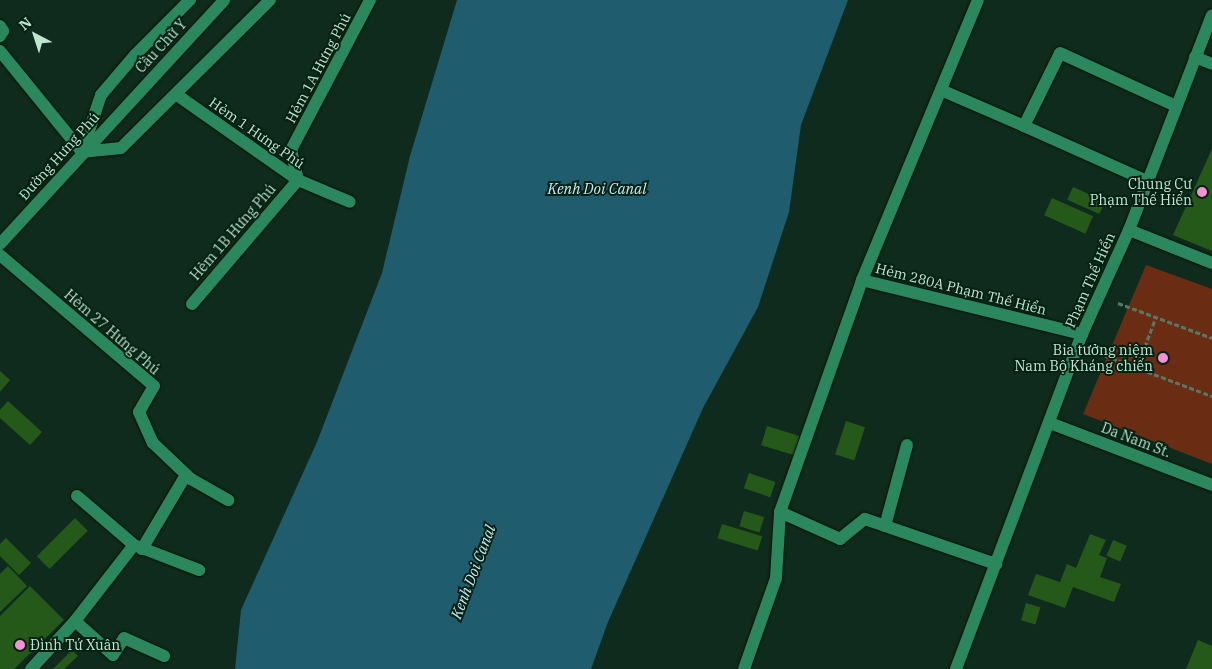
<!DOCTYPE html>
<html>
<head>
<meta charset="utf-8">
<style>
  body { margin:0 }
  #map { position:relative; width:1212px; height:669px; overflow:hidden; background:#0f2b1d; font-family:"IBM Plex Serif",serif }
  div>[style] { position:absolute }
  .green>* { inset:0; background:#6b2c14 }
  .water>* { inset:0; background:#1f5c6d }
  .building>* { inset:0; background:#25591a; transform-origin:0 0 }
  .path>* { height:3px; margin-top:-1.5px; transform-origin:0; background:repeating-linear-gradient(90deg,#577867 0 5px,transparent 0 7.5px) }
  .roads { filter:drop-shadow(0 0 1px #001307) drop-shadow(0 0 1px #001307) }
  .service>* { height:12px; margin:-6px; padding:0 6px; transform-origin:6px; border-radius:6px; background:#2a875e }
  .minor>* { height:12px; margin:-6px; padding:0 6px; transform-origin:6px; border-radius:6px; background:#2a875e }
  .secondary>* { height:12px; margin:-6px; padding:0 6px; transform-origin:6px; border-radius:6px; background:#2a875e }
  .dots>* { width:14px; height:14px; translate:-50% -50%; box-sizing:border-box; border:2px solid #052114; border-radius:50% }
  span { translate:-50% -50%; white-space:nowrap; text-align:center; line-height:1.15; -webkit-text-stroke:4px #052114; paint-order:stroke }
  .street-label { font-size:14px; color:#bde6cf }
  .poi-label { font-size:14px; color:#bde6cf }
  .right { translate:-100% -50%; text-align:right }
  .left { translate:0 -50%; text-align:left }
  .water-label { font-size:15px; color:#c7e9f5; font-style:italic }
  .north { position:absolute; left:10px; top:10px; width:50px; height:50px; -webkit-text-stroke:4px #052114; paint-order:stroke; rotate:320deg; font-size:14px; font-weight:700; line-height:20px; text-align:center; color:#bde6cf }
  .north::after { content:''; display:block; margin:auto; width:18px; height:22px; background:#bde6cf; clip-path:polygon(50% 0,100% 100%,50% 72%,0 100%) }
</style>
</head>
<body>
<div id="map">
  <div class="green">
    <div style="clip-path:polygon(1146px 265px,1212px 289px,1212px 464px,1083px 414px)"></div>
  </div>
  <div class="water">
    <div style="clip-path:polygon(457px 0,848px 0,801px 125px,789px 212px,758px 307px,703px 408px,608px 622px,591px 669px,235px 669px,241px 610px,317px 442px,382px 273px,410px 156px)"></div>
  </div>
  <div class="building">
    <div style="clip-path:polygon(1212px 149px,1212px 251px,1173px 235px)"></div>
    <div style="left:1073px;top:187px;width:35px;height:14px;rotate:24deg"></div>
    <div style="left:1052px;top:198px;width:45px;height:19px;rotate:24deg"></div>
    <div style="clip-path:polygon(0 371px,10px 380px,0 392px)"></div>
    <div style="clip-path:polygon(8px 401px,42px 432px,30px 445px,0 418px,0 410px)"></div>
    <div style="left:846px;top:421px;width:20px;height:35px;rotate:18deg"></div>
    <div style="left:767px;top:426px;width:34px;height:20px;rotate:17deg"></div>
    <div style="left:749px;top:473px;width:28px;height:16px;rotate:19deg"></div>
    <div style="left:744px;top:511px;width:21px;height:16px;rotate:17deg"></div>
    <div style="left:75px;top:518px;width:18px;height:54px;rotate:45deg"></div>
    <div style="left:722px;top:524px;width:42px;height:15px;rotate:17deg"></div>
    <div style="clip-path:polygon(1090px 534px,1106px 540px,1099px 555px,1107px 558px,1100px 577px,1121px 584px,1114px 602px,1073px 587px,1065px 608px,1028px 595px,1036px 574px,1060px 582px,1067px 564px,1076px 568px)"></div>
    <div style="clip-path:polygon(6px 538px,31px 563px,19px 575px,0 556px,0 544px)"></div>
    <div style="left:1113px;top:540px;width:15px;height:17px;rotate:23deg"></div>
    <div style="clip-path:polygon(8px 566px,27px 586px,0 612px,0 574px)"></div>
    <div style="clip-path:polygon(30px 586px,64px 620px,14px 669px,0 669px,0 616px)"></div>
    <div style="left:1026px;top:603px;width:15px;height:18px;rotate:16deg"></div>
    <div style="clip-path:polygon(1198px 640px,1212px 646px,1212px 669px,1186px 669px)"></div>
    <div style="clip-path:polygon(72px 650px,78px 656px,64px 669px,53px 669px)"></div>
  </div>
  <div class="path">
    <div style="left:1118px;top:303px;width:100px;rotate:20.4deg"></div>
    <div style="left:1098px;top:353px;width:122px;rotate:20.7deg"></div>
    <div style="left:1137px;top:368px;width:54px;rotate:-69.6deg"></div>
  </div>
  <div class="roads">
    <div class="service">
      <div style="left:0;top:26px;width:6px;rotate:59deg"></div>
      <div style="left:3px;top:31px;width:6px;rotate:121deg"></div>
      <div style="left:0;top:51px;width:130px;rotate:50.9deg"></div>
      <div style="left:1195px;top:57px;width:18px;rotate:22deg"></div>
      <div style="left:941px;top:90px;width:90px;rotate:23.4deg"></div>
      <div style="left:1024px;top:126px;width:81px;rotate:-63.7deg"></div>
      <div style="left:1060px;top:53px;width:128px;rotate:24.6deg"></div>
      <div style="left:177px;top:95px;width:148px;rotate:35.1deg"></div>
      <div style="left:298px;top:180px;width:56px;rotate:22.9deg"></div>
      <div style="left:1024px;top:126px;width:135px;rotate:24.1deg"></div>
      <div style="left:82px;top:152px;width:39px;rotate:-6deg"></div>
      <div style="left:121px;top:148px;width:210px;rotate:-44.8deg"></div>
      <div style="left:82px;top:152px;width:60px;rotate:-71.6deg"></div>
      <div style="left:101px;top:95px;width:52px;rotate:-49.6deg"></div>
      <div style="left:135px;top:55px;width:78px;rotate:-45deg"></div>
      <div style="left:1129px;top:230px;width:89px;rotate:21.7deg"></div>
      <div style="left:0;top:255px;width:202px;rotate:40.4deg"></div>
      <div style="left:154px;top:386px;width:30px;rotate:120deg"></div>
      <div style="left:139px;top:412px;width:34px;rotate:66deg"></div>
      <div style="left:153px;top:443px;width:52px;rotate:43.5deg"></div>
      <div style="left:191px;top:479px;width:43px;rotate:29.6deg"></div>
      <div style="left:192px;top:304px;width:163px;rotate:-49.5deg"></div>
      <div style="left:298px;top:180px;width:31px;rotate:-103deg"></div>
      <div style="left:291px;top:150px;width:170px;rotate:-62.2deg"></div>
      <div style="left:77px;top:496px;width:75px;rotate:40.7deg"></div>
      <div style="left:134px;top:545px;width:70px;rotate:21deg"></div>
      <div style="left:780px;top:512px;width:66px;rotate:24.2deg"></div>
      <div style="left:840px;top:539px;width:32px;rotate:-39deg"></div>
      <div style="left:865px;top:519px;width:139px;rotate:19deg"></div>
      <div style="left:885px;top:526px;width:84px;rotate:-74.8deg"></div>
      <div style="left:142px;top:549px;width:86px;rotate:-59.3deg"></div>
      <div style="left:75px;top:621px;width:51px;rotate:41.8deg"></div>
      <div style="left:113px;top:655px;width:20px;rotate:-57deg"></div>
      <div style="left:124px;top:638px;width:44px;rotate:24.2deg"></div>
      <div style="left:31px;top:669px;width:65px;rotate:-47.5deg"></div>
      <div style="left:75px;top:621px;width:96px;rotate:-52.2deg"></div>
      <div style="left:744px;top:669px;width:96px;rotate:-70.6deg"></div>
      <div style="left:776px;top:578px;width:66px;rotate:-86.5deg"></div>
      <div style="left:780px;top:512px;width:246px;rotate:-70.5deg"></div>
      <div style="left:862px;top:280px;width:303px;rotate:-67.5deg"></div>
    </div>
    <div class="minor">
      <div style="left:862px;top:280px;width:227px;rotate:13.8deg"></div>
    </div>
    <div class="secondary">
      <div style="left:0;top:244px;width:331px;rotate:-47.4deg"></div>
      <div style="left:1050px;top:423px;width:173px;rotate:20.9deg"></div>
      <div style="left:956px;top:669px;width:358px;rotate:-69.4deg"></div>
      <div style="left:1082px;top:334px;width:114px;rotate:-65.7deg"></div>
      <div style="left:1129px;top:230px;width:230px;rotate:-68.9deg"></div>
    </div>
  </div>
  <div class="dots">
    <div style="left:1202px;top:192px;background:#f491d4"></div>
    <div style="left:1163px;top:358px;background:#f491d4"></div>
    <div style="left:20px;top:645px;background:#f491d4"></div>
  </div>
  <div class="street-label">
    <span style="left:161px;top:46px;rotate:-47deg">Cầu Chữ Y</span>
    <span style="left:318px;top:68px;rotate:-62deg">Hẻm 1A Hưng Phú</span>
    <span style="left:257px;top:133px;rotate:35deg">Hẻm 1 Hưng Phú</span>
    <span style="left:59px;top:156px;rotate:-48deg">Đường Hưng Phú</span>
    <span style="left:233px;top:232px;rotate:-49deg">Hẻm 1B Hưng Phú</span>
    <span style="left:1090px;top:280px;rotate:-66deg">Phạm Thế Hiển</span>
    <span style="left:961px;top:289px;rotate:14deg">Hẻm 280A Phạm Thế Hiển</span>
    <span style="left:112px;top:332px;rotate:41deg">Hẻm 27 Hưng Phú</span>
    <span style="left:1136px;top:440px;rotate:21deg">Da Nam St.</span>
  </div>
  <div class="poi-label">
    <span class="right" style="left:1192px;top:192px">Chung Cư<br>Phạm Thế Hiển</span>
    <span class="right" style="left:1153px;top:358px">Bia tưởng niệm<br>Nam Bộ Kháng chiến</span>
    <span class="left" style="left:30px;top:645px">Đình Tứ Xuân</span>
  </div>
  <div class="water-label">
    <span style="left:597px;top:189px">Kenh Doi Canal</span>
    <span style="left:473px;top:572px;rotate:-69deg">Kenh Doi Canal</span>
  </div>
  <div class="north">N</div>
</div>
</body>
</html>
